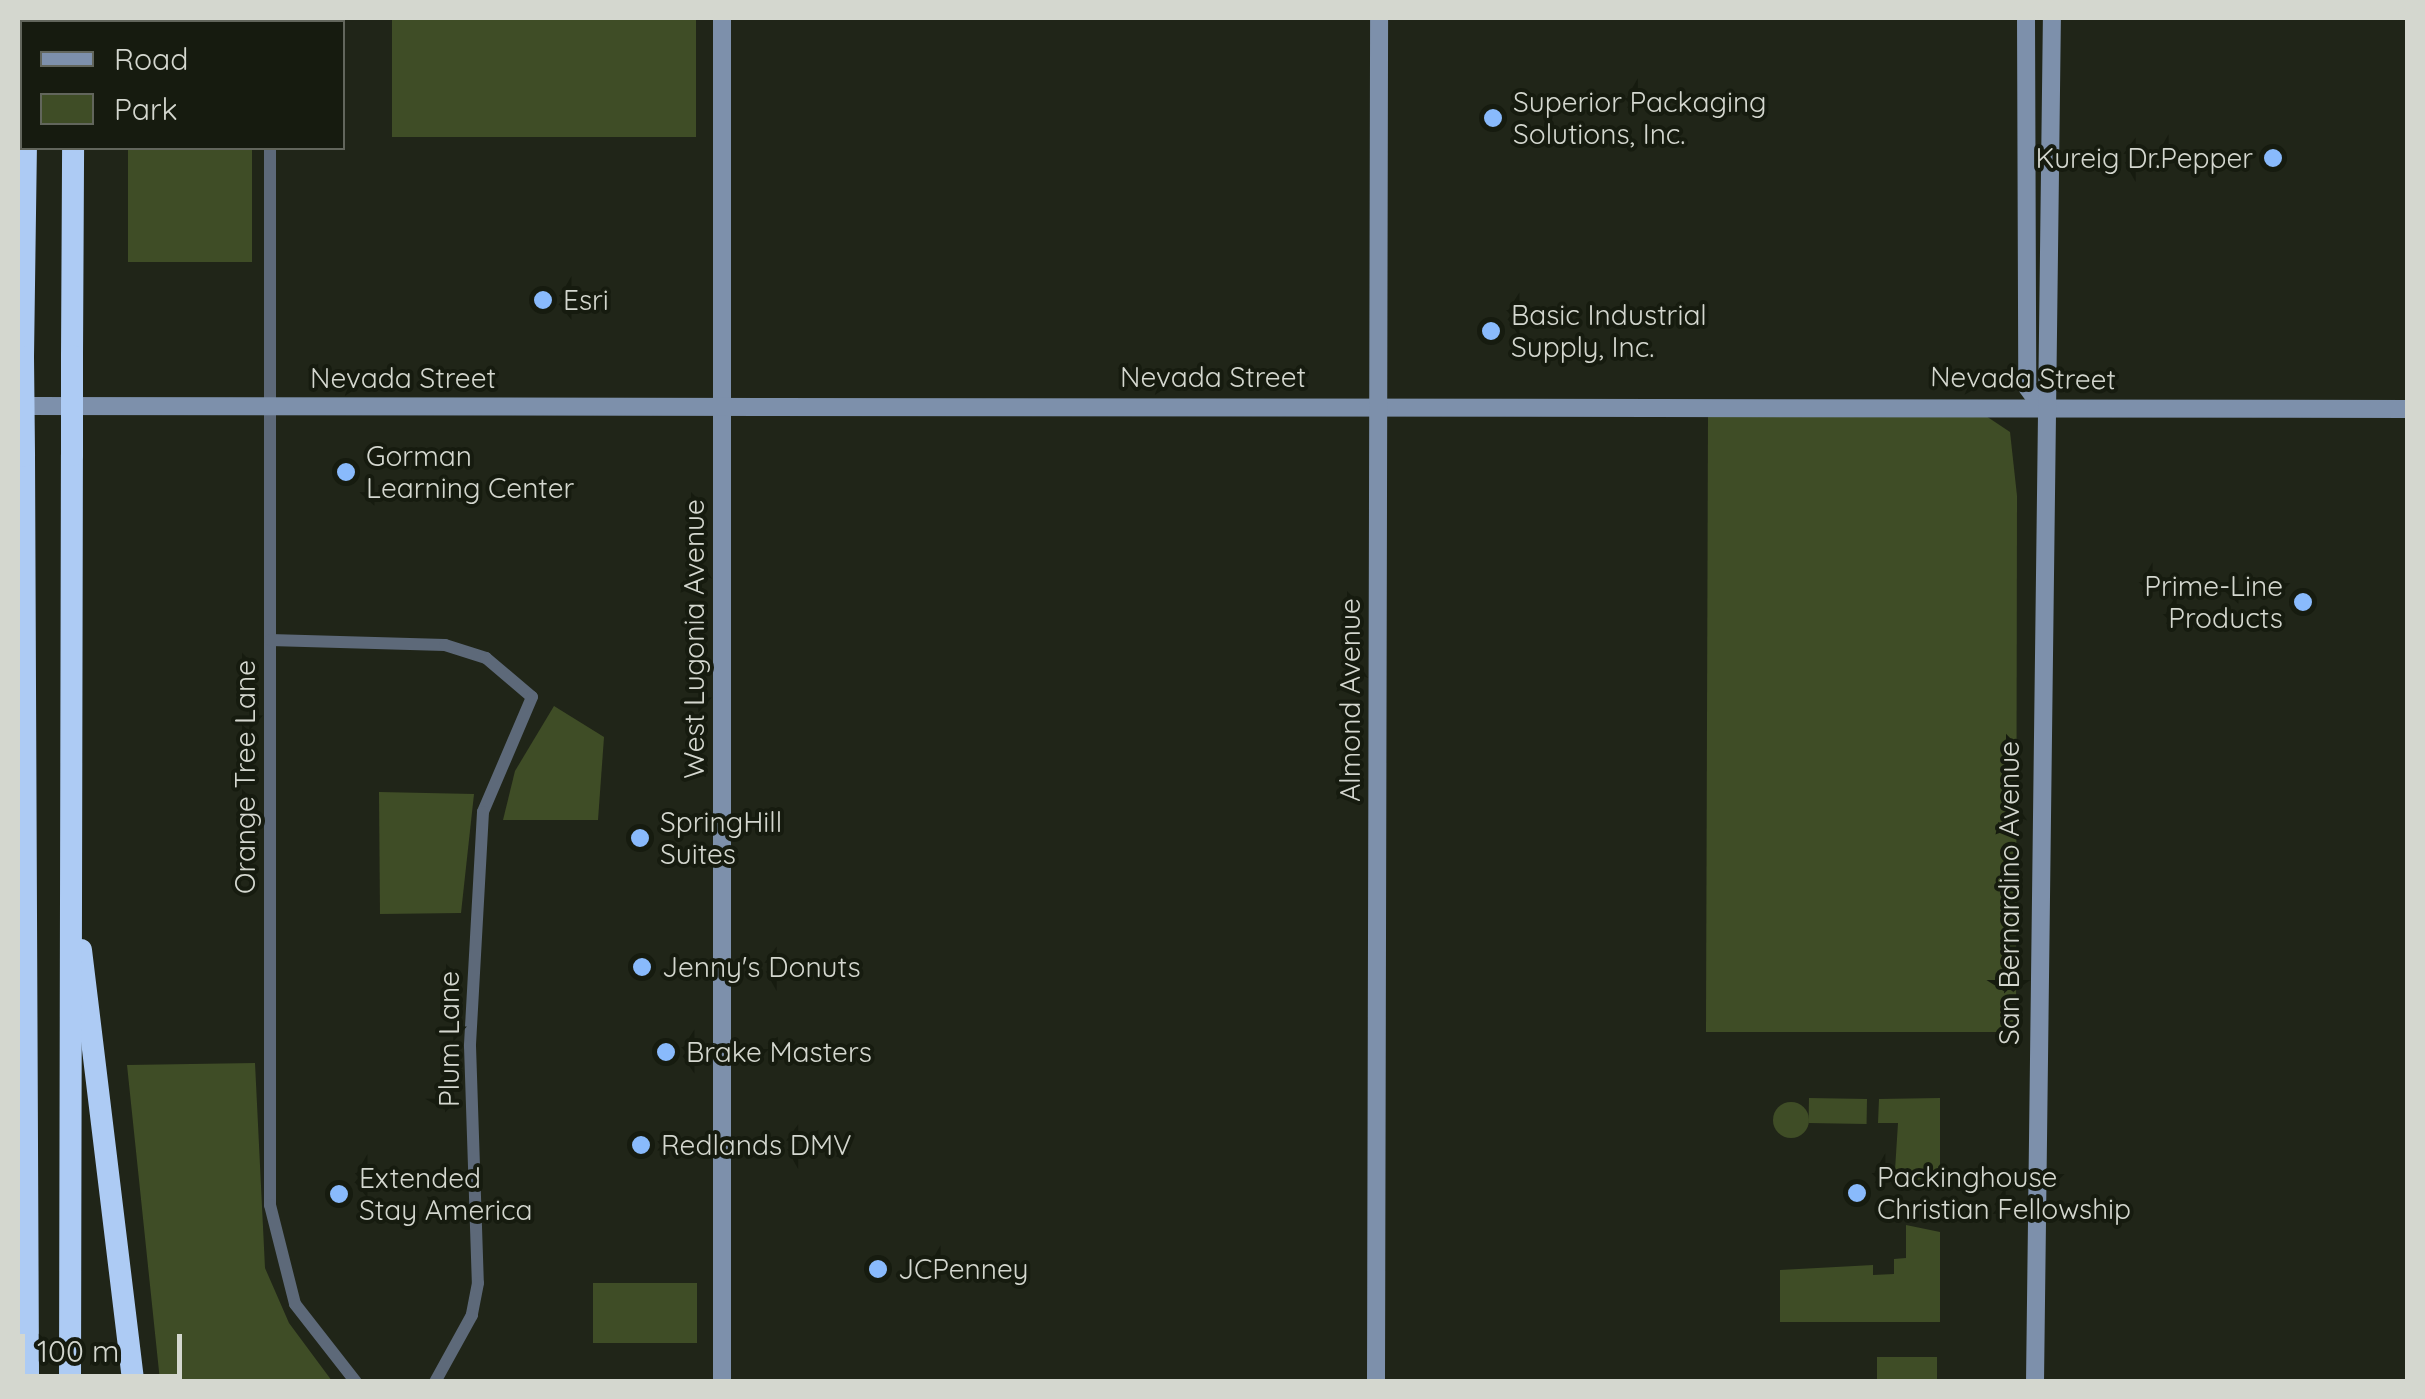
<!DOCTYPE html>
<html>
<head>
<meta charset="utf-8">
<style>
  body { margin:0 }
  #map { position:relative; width:2425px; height:1399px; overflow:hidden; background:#202518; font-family:Quicksand,sans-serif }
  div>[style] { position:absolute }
  .green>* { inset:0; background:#3f4d26; transform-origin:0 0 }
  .round { border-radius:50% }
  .street>* { height:12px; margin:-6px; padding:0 6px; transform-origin:6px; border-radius:6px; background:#5d6979 }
  .secondary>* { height:18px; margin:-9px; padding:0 9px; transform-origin:9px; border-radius:9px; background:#7d90ab }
  .highway>* { height:22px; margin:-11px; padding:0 11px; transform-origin:11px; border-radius:11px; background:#adcbf4 }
  .highway-bridge>* { height:22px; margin:-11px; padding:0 11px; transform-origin:11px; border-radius:11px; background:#adcbf4 }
  .dots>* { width:28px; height:28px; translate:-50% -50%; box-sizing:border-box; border:5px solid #161b0f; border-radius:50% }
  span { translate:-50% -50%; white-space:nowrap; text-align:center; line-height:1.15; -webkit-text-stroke:8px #161b0f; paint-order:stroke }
  .poi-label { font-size:28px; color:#d4d7cf }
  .left { translate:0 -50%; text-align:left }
  .right { translate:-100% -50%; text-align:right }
  .street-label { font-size:28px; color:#d4d7cf }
  .frame { position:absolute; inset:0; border:20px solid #d4d7cf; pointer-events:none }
  .legend { position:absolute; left:20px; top:20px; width:325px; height:130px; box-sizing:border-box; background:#161b0f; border:2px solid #62665c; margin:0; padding:12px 18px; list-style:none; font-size:30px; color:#d4d7cf }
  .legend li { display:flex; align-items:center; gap:20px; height:50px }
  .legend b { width:50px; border:2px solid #62665c }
  .scale { position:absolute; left:20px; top:1334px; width:162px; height:45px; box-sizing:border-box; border:5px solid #d4d7cf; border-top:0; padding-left:12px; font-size:30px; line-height:35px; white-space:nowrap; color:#d4d7cf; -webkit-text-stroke:8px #161b0f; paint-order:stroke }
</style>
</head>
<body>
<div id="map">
  <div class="green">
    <div style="left:696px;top:20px;width:117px;height:304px;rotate:90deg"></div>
    <div style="left:128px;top:148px;width:124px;height:114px"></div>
    <div style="clip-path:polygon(1986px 416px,2010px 432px,2017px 496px,2016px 1032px,1706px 1032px,1708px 417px)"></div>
    <div style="clip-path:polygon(554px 706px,604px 737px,598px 820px,503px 820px,515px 771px)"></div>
    <div style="clip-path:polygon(379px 792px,474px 794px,461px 913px,380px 914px)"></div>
    <div style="clip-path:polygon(255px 1063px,265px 1268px,289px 1323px,332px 1381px,160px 1381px,127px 1065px)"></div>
    <div style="left:1809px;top:1098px;width:58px;height:25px;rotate:1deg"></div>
    <div style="clip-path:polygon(1940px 1098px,1940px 1175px,1907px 1182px,1907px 1170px,1895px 1170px,1898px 1123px,1878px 1123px,1879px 1099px)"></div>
    <div class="round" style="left:1773px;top:1102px;width:36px;height:36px"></div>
    <div style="clip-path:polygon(1906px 1225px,1940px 1232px,1940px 1322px,1780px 1322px,1780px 1270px,1873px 1265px,1873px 1275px,1894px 1274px,1894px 1259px,1906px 1258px)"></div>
    <div style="left:593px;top:1283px;width:104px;height:60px"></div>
    <div style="left:1877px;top:1357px;width:60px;height:24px"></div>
  </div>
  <div class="street">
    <div style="left:258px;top:18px;width:4px;rotate:76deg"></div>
    <div style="left:270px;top:148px;width:1057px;rotate:90deg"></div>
    <div style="left:270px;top:1205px;width:102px;rotate:75.8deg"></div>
    <div style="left:295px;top:1304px;width:99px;rotate:52deg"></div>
    <div style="left:270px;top:640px;width:175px;rotate:1.6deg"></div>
    <div style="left:445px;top:645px;width:43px;rotate:17.6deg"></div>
    <div style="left:486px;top:658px;width:60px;rotate:40.3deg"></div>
    <div style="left:532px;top:697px;width:125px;rotate:113.1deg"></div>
    <div style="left:483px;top:812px;width:234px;rotate:93.2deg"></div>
    <div style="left:470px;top:1046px;width:237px;rotate:88.1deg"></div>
    <div style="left:478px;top:1283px;width:33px;rotate:101deg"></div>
    <div style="left:472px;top:1315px;width:77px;rotate:118.9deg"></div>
  </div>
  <div class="secondary">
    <div style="left:722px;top:18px;width:1364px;rotate:90deg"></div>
    <div style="left:2026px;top:18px;width:369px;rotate:89.8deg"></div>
    <div style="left:2027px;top:387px;width:24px;rotate:54deg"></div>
    <div style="left:18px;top:406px;width:2390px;rotate:0.07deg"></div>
    <div style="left:1376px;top:1382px;width:1364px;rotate:-89.87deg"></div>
    <div style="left:2035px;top:1382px;width:1364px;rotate:-89.29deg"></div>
  </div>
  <div class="highway">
    <div style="left:28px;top:18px;width:4px;rotate:90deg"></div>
    <div style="left:73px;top:22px;width:4px;rotate:-90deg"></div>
    <div style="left:72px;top:356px;width:208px;rotate:-89.7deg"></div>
    <div style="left:23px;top:357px;width:209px;rotate:-89.2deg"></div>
    <div style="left:24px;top:456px;width:926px;rotate:89.75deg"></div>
    <div style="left:81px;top:950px;width:435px;rotate:83.1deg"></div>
    <div style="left:70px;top:1382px;width:927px;rotate:-89.88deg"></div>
  </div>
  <div class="highway-bridge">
    <div style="left:72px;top:356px;width:99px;rotate:90deg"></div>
    <div style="left:23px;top:357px;width:99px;rotate:89.4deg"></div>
  </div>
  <div class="dots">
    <div style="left:1493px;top:118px;background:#89bafc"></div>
    <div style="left:2273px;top:158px;background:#89bafc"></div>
    <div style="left:543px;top:300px;background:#89bafc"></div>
    <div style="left:1491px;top:331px;background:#89bafc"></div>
    <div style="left:346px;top:472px;background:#89bafc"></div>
    <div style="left:2303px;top:602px;background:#89bafc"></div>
    <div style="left:640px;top:838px;background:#89bafc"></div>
    <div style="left:642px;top:967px;background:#89bafc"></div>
    <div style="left:666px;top:1052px;background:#89bafc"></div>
    <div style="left:641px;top:1145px;background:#89bafc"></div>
    <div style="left:1857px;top:1193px;background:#89bafc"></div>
    <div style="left:339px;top:1194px;background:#89bafc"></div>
    <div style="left:878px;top:1269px;background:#89bafc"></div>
  </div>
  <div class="poi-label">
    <span class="left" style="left:1513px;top:118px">Superior Packaging<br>Solutions, Inc.</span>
    <span class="right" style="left:2253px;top:158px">Kureig Dr.Pepper</span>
    <span class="left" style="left:563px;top:300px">Esri</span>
    <span class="left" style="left:1511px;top:331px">Basic Industrial<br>Supply, Inc.</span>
    <span class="left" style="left:366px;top:472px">Gorman<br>Learning Center</span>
    <span class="right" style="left:2283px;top:602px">Prime-Line<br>Products</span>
    <span class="left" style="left:660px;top:838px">SpringHill<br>Suites</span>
    <span class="left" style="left:662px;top:967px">Jenny's Donuts</span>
    <span class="left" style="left:686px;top:1052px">Brake Masters</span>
    <span class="left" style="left:661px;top:1145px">Redlands DMV</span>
    <span class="left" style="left:1877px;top:1193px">Packinghouse<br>Christian Fellowship</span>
    <span class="left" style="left:359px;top:1194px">Extended<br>Stay America</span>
    <span class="left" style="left:898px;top:1269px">JCPenney</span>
  </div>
  <div class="street-label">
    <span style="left:1213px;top:377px">Nevada Street</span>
    <span style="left:403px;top:378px">Nevada Street</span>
    <span style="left:2023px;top:378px;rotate:1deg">Nevada Street</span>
    <span style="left:694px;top:639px;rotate:-90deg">West Lugonia Avenue</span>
    <span style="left:1350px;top:700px;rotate:-90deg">Almond Avenue</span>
    <span style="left:245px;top:777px;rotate:-90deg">Orange Tree Lane</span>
    <span style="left:2009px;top:893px;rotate:-90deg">San Bernardino Avenue</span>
    <span style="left:449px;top:1039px;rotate:-90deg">Plum Lane</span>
  </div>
  <div class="frame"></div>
  <ul class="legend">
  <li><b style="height:12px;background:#7d90ab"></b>Road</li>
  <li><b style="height:28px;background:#3f4d26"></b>Park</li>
  </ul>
  <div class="scale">100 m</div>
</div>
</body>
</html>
